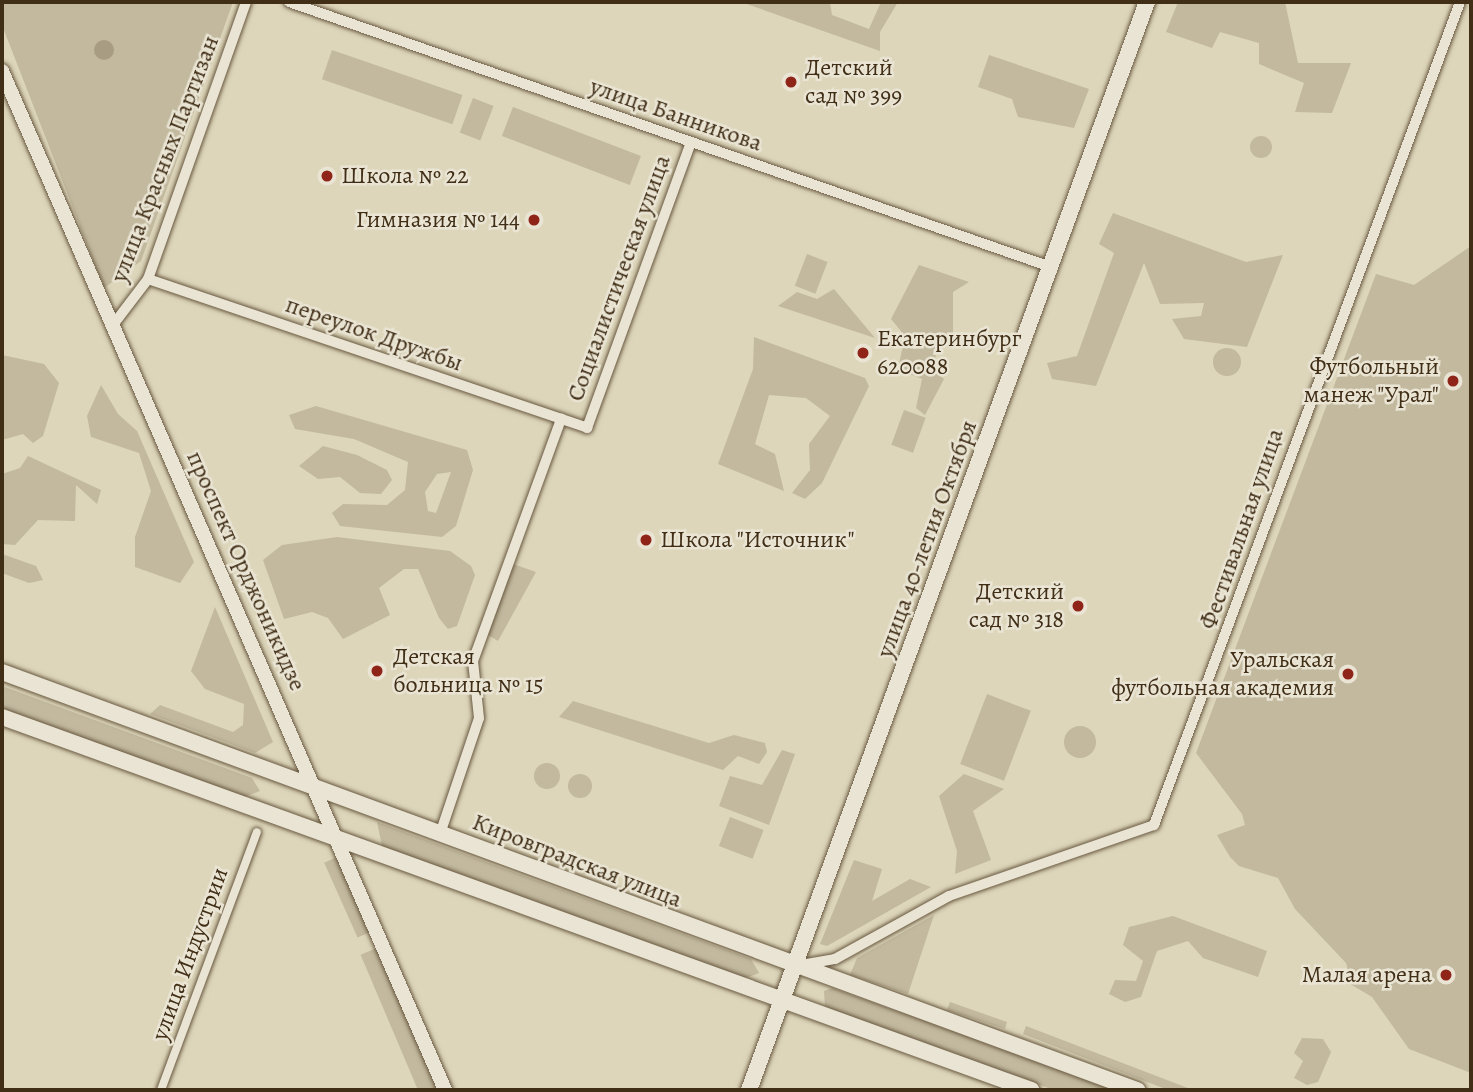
<!DOCTYPE html>
<html>
<head>
<meta charset="utf-8">
<style>
  body { margin:0 }
  #map { position:relative; width:1473px; height:1092px; overflow:hidden; background:#ddd6bb; font-family:Alegreya,serif }
  div>[style] { position:absolute }
  .green>* { inset:0; background:#c2b99f; transform-origin:0 0 }
  .round { border-radius:50% }
  .water>* { inset:0; background:#a89d83 }
  .roads { filter:drop-shadow(0 0 2px #68583f) drop-shadow(0 0 2px #68583f) }
  .pedestrian>* { height:8px; margin:-4px; padding:0 4px; transform-origin:4px; border-radius:4px; background:#e9e4d3 }
  .minor>* { height:10px; margin:-5px; padding:0 5px; transform-origin:5px; border-radius:5px; background:#e9e4d3 }
  .tertiary>* { height:14px; margin:-7px; padding:0 7px; transform-origin:7px; border-radius:7px; background:#e9e4d3 }
  .secondary>* { height:16px; margin:-8px; padding:0 8px; transform-origin:8px; border-radius:8px; background:#e9e4d3 }
  .dots>* { width:19px; height:19px; translate:-50% -50%; box-sizing:border-box; border:4px solid #e9e4d3; border-radius:50% }
  span { translate:-50% -50%; white-space:nowrap; text-align:center; line-height:1.15; -webkit-text-stroke:5px #e9e4d3; paint-order:stroke }
  .poi-label { font-size:24px; color:#412e16 }
  .left { translate:0 -50%; text-align:left }
  .right { translate:-100% -50%; text-align:right }
  .street-label { font-size:24px; color:#412e16 }
  .frame { position:absolute; inset:0; border:4px solid #412e16; pointer-events:none }
</style>
</head>
<body>
<div id="map">
  <div class="green">
    <div style="clip-path:polygon(2px 2px,233px 2px,141px 261px,104px 288px,2px 25px)"></div>
    <div style="clip-path:polygon(741px 2px,830px 2px,832px 15px,869px 29px,881px 2px,898px 2px,880px 32px,880px 51px)"></div>
    <div style="clip-path:polygon(1178px 2px,1285px 2px,1298px 63px,1351px 63px,1332px 113px,1295px 112px,1304px 83px,1259px 64px,1259px 43px,1220px 32px,1212px 48px,1166px 32px)"></div>
    <div style="left:332px;top:50px;width:138px;height:31px;rotate:19deg"></div>
    <div style="clip-path:polygon(989px 55px,1089px 89px,1074px 128px,1018px 117px,1012px 99px,978px 87px)"></div>
    <div style="left:473px;top:98px;width:22px;height:37px;rotate:21deg"></div>
    <div style="left:513px;top:107px;width:137px;height:31px;rotate:21deg"></div>
    <div class="round" style="left:1250px;top:136px;width:22px;height:22px"></div>
    <div style="clip-path:polygon(1113px 213px,1246px 262px,1283px 255px,1247px 347px,1184px 339px,1172px 319px,1201px 316px,1204px 303px,1160px 304px,1144px 263px,1096px 386px,1052px 379px,1047px 363px,1077px 356px,1114px 253px,1099px 244px)"></div>
    <div style="clip-path:polygon(1471px 246px,1471px 1073px,1409px 1049px,1372px 997px,1352px 985px,1346px 963px,1295px 909px,1278px 878px,1239px 866px,1230px 857px,1217px 835px,1245px 825px,1242px 814px,1196px 753px,1376px 274px,1414px 285px)"></div>
    <div style="left:807px;top:254px;width:22px;height:34px;rotate:21deg"></div>
    <div style="clip-path:polygon(919px 265px,969px 282px,953px 292px,953px 334px,937px 344px,934px 371px,944px 379px,925px 415px,916px 408px,922px 379px,898px 369px,905px 336px,891px 319px)"></div>
    <div style="clip-path:polygon(834px 289px,875px 338px,778px 306px,797px 292px,817px 299px)"></div>
    <div style="clip-path:polygon(754px 337px,865px 378px,869px 386px,822px 483px,805px 499px,792px 493px,810px 470px,809px 444px,830px 416px,806px 398px,769px 395px,755px 444px,775px 454px,784px 491px,718px 464px,753px 369px)"></div>
    <div class="round" style="left:1213px;top:348px;width:28px;height:28px"></div>
    <div style="clip-path:polygon(2px 355px,44px 364px,59px 383px,43px 436px,33px 443px,23px 434px,2px 440px)"></div>
    <div style="clip-path:polygon(101px 385px,118px 414px,137px 431px,194px 562px,180px 583px,135px 567px,135px 537px,151px 491px,139px 453px,91px 437px,87px 416px)"></div>
    <div style="clip-path:polygon(evenodd,316px 406px,467px 450px,473px 470px,456px 526px,442px 537px,340px 526px,332px 513px,343px 504px,387px 505px,405px 490px,408px 462px,354px 439px,295px 429px,289px 415px,316px 406px,451px 472px,436px 513px,428px 511px,425px 492px,437px 474px,451px 472px)"></div>
    <div style="left:904px;top:410px;width:23px;height:37px;rotate:20deg"></div>
    <div style="clip-path:polygon(323px 446px,357px 455px,387px 470px,392px 480px,381px 494px,360px 493px,340px 477px,318px 479px,299px 466px)"></div>
    <div style="clip-path:polygon(28px 456px,101px 490px,97px 504px,76px 485px,75px 521px,38px 520px,15px 545px,2px 544px,2px 474px,20px 468px)"></div>
    <div style="clip-path:polygon(337px 537px,450px 551px,471px 566px,475px 575px,457px 626px,448px 629px,439px 618px,418px 569px,404px 569px,379px 588px,390px 615px,343px 639px,328px 618px,312px 612px,284px 619px,263px 560px,282px 545px)"></div>
    <div style="clip-path:polygon(2px 554px,36px 566px,43px 580px,29px 583px,2px 573px)"></div>
    <div style="clip-path:polygon(513px 564px,536px 572px,498px 641px,488px 635px)"></div>
    <div style="clip-path:polygon(215px 607px,273px 742px,255px 753px,150px 714px,160px 705px,233px 732px,243px 725px,244px 704px,205px 689px,191px 671px)"></div>
    <div style="clip-path:polygon(2px 686px,252px 778px,260px 791px,244px 797px,2px 708px)"></div>
    <div style="left:987px;top:694px;width:47px;height:75px;rotate:21deg"></div>
    <div style="clip-path:polygon(573px 701px,709px 743px,734px 735px,765px 743px,767px 752px,759px 764px,738px 756px,723px 770px,559px 717px)"></div>
    <div class="round" style="left:1064px;top:726px;width:32px;height:32px"></div>
    <div style="clip-path:polygon(782px 750px,795px 754px,769px 825px,719px 806px,730px 776px,762px 785px)"></div>
    <div class="round" style="left:534px;top:763px;width:26px;height:26px"></div>
    <div class="round" style="left:568px;top:774px;width:24px;height:24px"></div>
    <div style="clip-path:polygon(964px 774px,1004px 789px,973px 811px,991px 860px,955px 874px,957px 851px,939px 796px)"></div>
    <div style="left:730px;top:817px;width:36px;height:31px;rotate:21deg"></div>
    <div style="clip-path:polygon(377px 822px,751px 959px,759px 973px,743px 979px,398px 853px,382px 846px)"></div>
    <div style="left:337px;top:857px;width:82px;height:14px;rotate:66deg"></div>
    <div style="clip-path:polygon(854px 860px,882px 869px,872px 901px,910px 879px,931px 887px,827px 946px,820px 944px)"></div>
    <div style="clip-path:polygon(934px 915px,908px 994px,850px 975px,857px 958px)"></div>
    <div style="clip-path:polygon(1173px 916px,1267px 951px,1258px 977px,1203px 958px,1188px 941px,1157px 951px,1141px 997px,1125px 1002px,1109px 994px,1115px 980px,1136px 981px,1143px 961px,1123px 945px,1129px 927px)"></div>
    <div style="left:379px;top:947px;width:156px;height:20px;rotate:67deg"></div>
    <div style="clip-path:polygon(832px 988px,1118px 1090px,1054px 1090px,825px 1008px,824px 991px)"></div>
    <div style="clip-path:polygon(950px 1002px,1007px 1022px,1005px 1029px,947px 1010px)"></div>
    <div style="clip-path:polygon(1026px 1026px,1193px 1090px,1168px 1090px,1023px 1034px)"></div>
    <div style="clip-path:polygon(1302px 1038px,1323px 1039px,1331px 1052px,1318px 1082px,1307px 1085px,1294px 1078px,1303px 1061px,1294px 1053px)"></div>
  </div>
  <div class="water">
    <div class="round" style="left:94px;top:40px;width:20px;height:20px"></div>
  </div>
  <div class="roads">
    <div class="pedestrian">
      <div style="left:161px;top:1090px;width:275px;rotate:-69.6deg"></div>
    </div>
    <div class="minor">
      <div style="left:289px;top:2px;width:807px;rotate:19.18deg"></div>
      <div style="left:148px;top:279px;width:464px;rotate:18.7deg"></div>
      <div style="left:587px;top:428px;width:303px;rotate:-70deg"></div>
      <div style="left:113px;top:325px;width:58px;rotate:-52.7deg"></div>
      <div style="left:148px;top:279px;width:294px;rotate:-70.5deg"></div>
      <div style="left:440px;top:834px;width:122px;rotate:-71.4deg"></div>
      <div style="left:479px;top:718px;width:57px;rotate:-96deg"></div>
      <div style="left:473px;top:661px;width:258px;rotate:-70deg"></div>
      <div style="left:801px;top:965px;width:35px;rotate:-10deg"></div>
      <div style="left:835px;top:959px;width:130px;rotate:-28.9deg"></div>
      <div style="left:949px;top:896px;width:217px;rotate:-19.1deg"></div>
      <div style="left:1154px;top:825px;width:878px;rotate:-69.6deg"></div>
    </div>
    <div class="tertiary">
      <div style="left:2px;top:71px;width:1111px;rotate:66.5deg"></div>
    </div>
    <div class="secondary">
      <div style="left:2px;top:672px;width:1210px;rotate:20.22deg"></div>
      <div style="left:2px;top:717px;width:1095px;rotate:19.92deg"></div>
      <div style="left:749px;top:1090px;width:1159px;rotate:-69.91deg"></div>
    </div>
  </div>
  <div class="dots">
    <div style="left:791px;top:82px;background:#8f2418"></div>
    <div style="left:327px;top:176px;background:#8f2418"></div>
    <div style="left:534px;top:220px;background:#8f2418"></div>
    <div style="left:863px;top:353px;background:#8f2418"></div>
    <div style="left:1453px;top:381px;background:#8f2418"></div>
    <div style="left:646px;top:540px;background:#8f2418"></div>
    <div style="left:1078px;top:606px;background:#8f2418"></div>
    <div style="left:377px;top:671px;background:#8f2418"></div>
    <div style="left:1348px;top:674px;background:#8f2418"></div>
    <div style="left:1446px;top:975px;background:#8f2418"></div>
  </div>
  <div class="poi-label">
    <span class="left" style="left:805px;top:82px">Детский<br>сад № 399</span>
    <span class="left" style="left:341px;top:176px">Школа № 22</span>
    <span class="right" style="left:520px;top:220px">Гимназия № 144</span>
    <span class="left" style="left:877px;top:353px">Екатеринбург<br>620088</span>
    <span class="right" style="left:1439px;top:381px">Футбольный<br>манеж "Урал"</span>
    <span class="left" style="left:660px;top:540px">Школа "Источник"</span>
    <span class="right" style="left:1064px;top:606px">Детский<br>сад № 318</span>
    <span class="left" style="left:393px;top:671px">Детская<br>больница № 15</span>
    <span class="right" style="left:1334px;top:674px">Уральская<br>футбольная академия</span>
    <span class="right" style="left:1432px;top:975px">Малая арена</span>
  </div>
  <div class="street-label">
    <span style="left:676px;top:115px;rotate:19deg">улица Банникова</span>
    <span style="left:165px;top:159px;rotate:-69deg">улица Красных Партизан</span>
    <span style="left:619px;top:278px;rotate:-70deg">Социалистическая улица</span>
    <span style="left:374px;top:334px;rotate:19deg">переулок Дружбы</span>
    <span style="left:1242px;top:529px;rotate:-71deg">Фестивальная улица</span>
    <span style="left:927px;top:539px;rotate:-70deg">улица 40-летия Октября</span>
    <span style="left:246px;top:571px;rotate:66deg">проспект Орджоникидзе</span>
    <span style="left:577px;top:861px;rotate:21deg">Кировградская улица</span>
    <span style="left:190px;top:954px;rotate:-70deg">улица Индустрии</span>
  </div>
  <div class="frame"></div>
</div>
</body>
</html>
